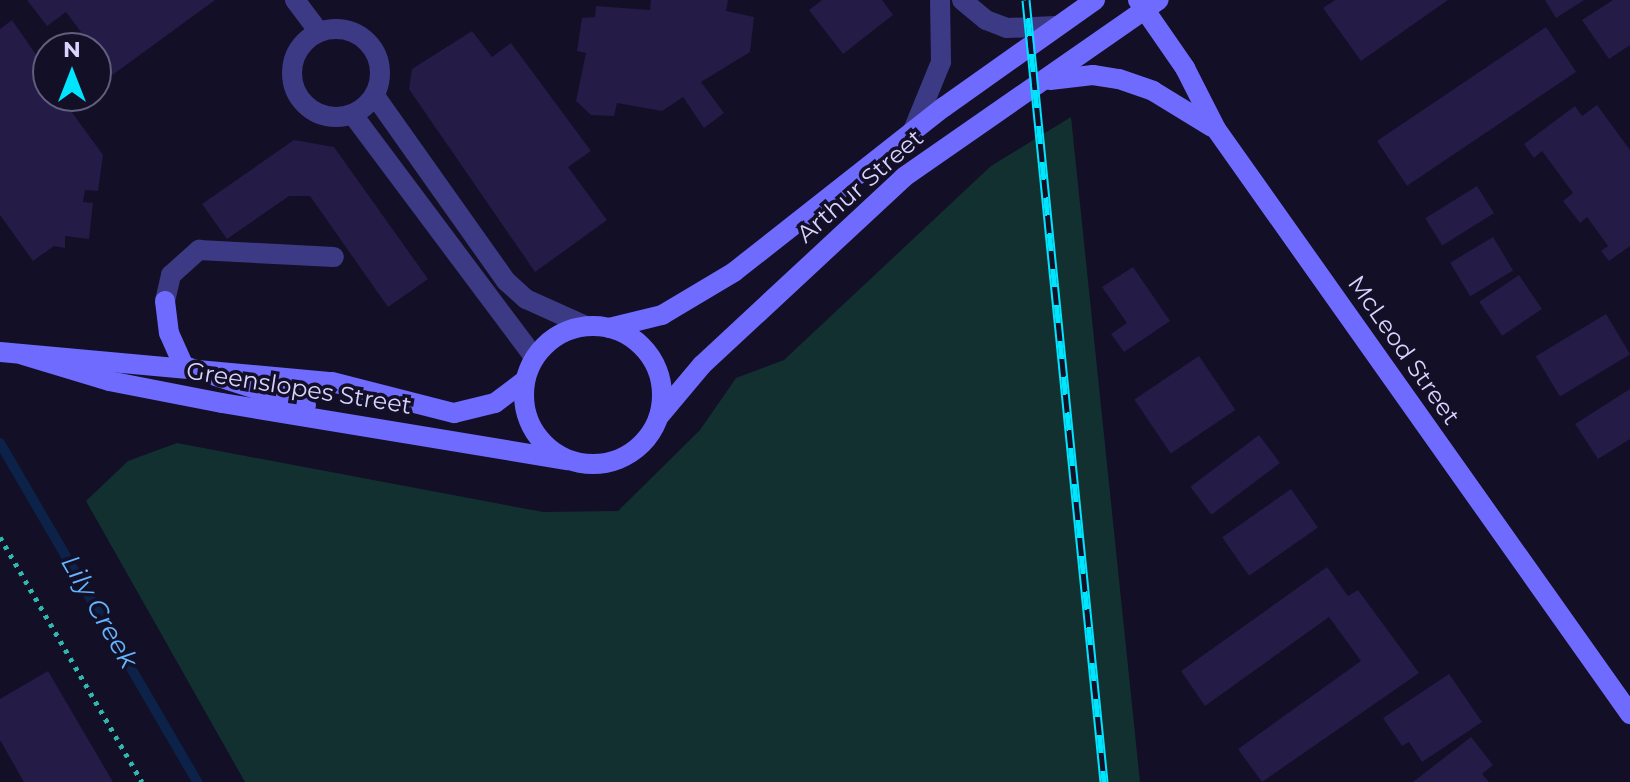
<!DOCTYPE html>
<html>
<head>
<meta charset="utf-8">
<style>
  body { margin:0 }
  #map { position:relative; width:1630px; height:782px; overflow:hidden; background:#130f26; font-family:Montserrat,sans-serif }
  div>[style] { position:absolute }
  .green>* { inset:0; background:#12302f }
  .stream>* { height:10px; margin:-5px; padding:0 5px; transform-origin:5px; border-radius:5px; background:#0c2248 }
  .building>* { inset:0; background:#241b47; transform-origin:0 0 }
  .path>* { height:5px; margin-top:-2.5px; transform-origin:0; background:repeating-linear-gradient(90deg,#2fb8b0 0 4px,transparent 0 10px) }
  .lane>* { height:20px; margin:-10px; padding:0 10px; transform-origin:10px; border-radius:10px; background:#3d3a85 }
  .street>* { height:20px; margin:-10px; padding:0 10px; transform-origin:10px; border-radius:10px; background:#3d3a85 }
  .street>.ring { margin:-10px; padding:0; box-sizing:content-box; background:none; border:20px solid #3d3a85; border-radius:50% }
  .secondary>* { height:20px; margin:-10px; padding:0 10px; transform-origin:10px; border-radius:10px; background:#6f6bff }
  .secondary>.ring { margin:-10px; padding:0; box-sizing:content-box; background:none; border:20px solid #6f6bff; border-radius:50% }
  .rail>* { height:9px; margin-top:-4.5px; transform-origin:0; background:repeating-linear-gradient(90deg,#130f26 0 18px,#00e5ff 0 36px); box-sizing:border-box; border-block:2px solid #00e5ff }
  span { translate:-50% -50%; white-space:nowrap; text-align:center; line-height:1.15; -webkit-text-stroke:7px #130f26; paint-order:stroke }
  .street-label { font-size:24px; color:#d9d4ff }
  .water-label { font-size:26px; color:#62b6ff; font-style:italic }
  .north { position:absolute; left:32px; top:32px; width:80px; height:80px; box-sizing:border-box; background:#130f26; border:2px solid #625e7d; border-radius:50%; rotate:0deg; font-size:22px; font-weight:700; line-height:32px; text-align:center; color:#d9d4ff }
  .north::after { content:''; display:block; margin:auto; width:28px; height:36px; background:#00e5ff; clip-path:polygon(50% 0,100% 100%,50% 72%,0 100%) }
</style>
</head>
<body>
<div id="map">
  <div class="green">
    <div style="clip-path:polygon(1071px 117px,1140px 782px,245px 782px,86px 501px,128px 461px,177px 443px,543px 512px,618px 511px,700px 430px,736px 378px,784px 360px,991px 166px)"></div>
  </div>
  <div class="stream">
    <div style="left:0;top:443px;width:392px;rotate:59.8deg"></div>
  </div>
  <div class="building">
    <div style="clip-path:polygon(27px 0,215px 0,96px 87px,96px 48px,64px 48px,81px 32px,66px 12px,47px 26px)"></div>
    <div style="clip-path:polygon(651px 0,728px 0,726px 11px,754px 17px,750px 52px,701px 82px,724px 113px,704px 128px,683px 97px,662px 111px,617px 103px,614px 116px,591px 115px,576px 101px,586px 53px,577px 51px,582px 18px,595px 17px,596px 6px,650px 10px)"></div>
    <div style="clip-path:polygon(822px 0,882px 0,893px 15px,843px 54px,809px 10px)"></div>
    <div style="clip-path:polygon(1335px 0,1448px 0,1361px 61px,1323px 8px)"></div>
    <div style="clip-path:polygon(1545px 0,1584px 0,1556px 18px)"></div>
    <div style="clip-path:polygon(1613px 0,1630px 0,1630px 45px,1609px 59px,1582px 20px)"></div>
    <div style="clip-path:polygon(12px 20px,48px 72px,48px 96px,60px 96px,103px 155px,98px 191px,85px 190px,83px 202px,93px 203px,89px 239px,65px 236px,65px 248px,54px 246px,33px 261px,0 215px,0 29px)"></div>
    <div style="left:1546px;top:27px;width:54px;height:204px;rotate:56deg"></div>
    <div style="clip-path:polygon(472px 31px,492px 57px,511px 43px,591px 151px,568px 167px,607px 220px,535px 272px,409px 89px,412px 69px)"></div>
    <div style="clip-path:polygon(1597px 105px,1630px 150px,1630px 246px,1609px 261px,1601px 251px,1608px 246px,1587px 217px,1580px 223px,1563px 201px,1573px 193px,1542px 151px,1534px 158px,1524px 144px,1575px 106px,1582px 116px)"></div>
    <div style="clip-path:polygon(294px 140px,334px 147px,428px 279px,388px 307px,310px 196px,289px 196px,227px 239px,202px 204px)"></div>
    <div style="left:1477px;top:186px;width:32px;height:61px;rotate:58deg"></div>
    <div style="left:1493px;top:237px;width:39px;height:50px;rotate:59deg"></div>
    <div style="clip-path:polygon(1133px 267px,1170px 321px,1124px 352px,1111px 334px,1127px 323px,1102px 287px)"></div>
    <div style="left:1519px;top:275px;width:41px;height:48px;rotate:56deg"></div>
    <div style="left:1606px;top:314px;width:47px;height:82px;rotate:59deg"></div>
    <div style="left:1199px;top:356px;width:65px;height:78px;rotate:56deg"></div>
    <div style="clip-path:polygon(1630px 389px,1630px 439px,1598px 459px,1575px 424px)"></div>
    <div style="left:1259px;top:435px;width:35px;height:86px;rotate:53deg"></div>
    <div style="left:1291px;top:489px;width:47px;height:84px;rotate:55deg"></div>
    <div style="clip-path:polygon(1327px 567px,1348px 596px,1358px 590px,1419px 673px,1262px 782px,1238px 749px,1361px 661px,1329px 617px,1205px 706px,1181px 671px)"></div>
    <div style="clip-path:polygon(48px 671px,113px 782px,24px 782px,0 740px,0 699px)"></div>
    <div style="clip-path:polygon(1449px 674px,1482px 722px,1422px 762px,1409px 742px,1402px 746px,1383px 718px)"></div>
    <div style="clip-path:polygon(1471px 737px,1493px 765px,1482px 774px,1489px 782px,1413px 782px)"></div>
  </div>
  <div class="path">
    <div style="left:0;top:537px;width:283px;rotate:59.9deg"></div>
  </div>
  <div class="lane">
    <div style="left:375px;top:96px;width:227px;rotate:54.7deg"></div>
    <div style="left:506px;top:281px;width:27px;rotate:42deg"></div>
    <div style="left:526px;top:299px;width:66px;rotate:24.2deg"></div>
    <div style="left:353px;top:115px;width:302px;rotate:53.2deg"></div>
    <div style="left:165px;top:301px;width:27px;rotate:-77deg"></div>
    <div style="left:171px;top:275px;width:38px;rotate:-42deg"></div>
    <div style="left:199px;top:250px;width:135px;rotate:3deg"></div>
  </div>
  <div class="street">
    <div style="left:295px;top:0;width:40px;rotate:53deg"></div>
    <div style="left:962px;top:0;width:31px;rotate:40deg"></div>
    <div style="left:986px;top:20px;width:22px;rotate:21deg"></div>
    <div style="left:1007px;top:28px;width:49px;rotate:-2.3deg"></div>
    <div class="ring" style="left:292px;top:29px;width:68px;height:68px"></div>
    <div style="left:912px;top:133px;width:77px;rotate:-67.8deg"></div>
    <div style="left:941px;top:62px;width:62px;rotate:-90.9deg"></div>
  </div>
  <div class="secondary">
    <div style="left:1138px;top:0;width:83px;rotate:55.3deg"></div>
    <div style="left:1185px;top:68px;width:68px;rotate:63.1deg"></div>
    <div style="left:1216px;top:129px;width:717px;rotate:54.71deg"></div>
    <div style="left:1050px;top:80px;width:43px;rotate:-6.6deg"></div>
    <div style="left:1093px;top:75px;width:26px;rotate:9deg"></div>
    <div style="left:1119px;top:79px;width:36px;rotate:19deg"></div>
    <div style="left:1153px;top:91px;width:69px;rotate:31.4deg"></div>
    <div style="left:165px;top:301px;width:32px;rotate:83deg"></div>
    <div style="left:169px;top:333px;width:36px;rotate:66deg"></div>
    <div style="left:184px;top:366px;width:128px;rotate:17.7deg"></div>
    <div class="ring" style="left:524px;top:326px;width:118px;height:118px"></div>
    <div style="left:609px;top:328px;width:55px;rotate:-13.8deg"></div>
    <div style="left:662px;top:315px;width:84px;rotate:-30.8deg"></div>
    <div style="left:734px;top:272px;width:267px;rotate:-38.2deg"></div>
    <div style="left:944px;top:107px;width:185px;rotate:-35.3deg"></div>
    <div style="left:0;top:352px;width:333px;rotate:5.2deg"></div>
    <div style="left:332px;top:382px;width:126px;rotate:14.3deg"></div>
    <div style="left:454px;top:413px;width:42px;rotate:-13.7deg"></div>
    <div style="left:495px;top:403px;width:36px;rotate:-37deg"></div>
    <div style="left:23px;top:355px;width:90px;rotate:16.8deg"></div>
    <div style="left:109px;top:381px;width:115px;rotate:11deg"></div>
    <div style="left:222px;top:403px;width:351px;rotate:9.4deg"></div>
    <div style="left:660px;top:415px;width:65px;rotate:-50deg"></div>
    <div style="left:702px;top:365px;width:276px;rotate:-42.9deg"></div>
    <div style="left:904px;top:177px;width:310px;rotate:-34.8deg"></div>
  </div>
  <div class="rail">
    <div style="left:1026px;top:0;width:786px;rotate:84.3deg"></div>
  </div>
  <div class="street-label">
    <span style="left:860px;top:186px;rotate:-41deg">Arthur Street</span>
    <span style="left:1404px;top:350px;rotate:55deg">McLeod Street</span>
    <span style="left:299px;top:388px;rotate:9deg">Greenslopes Street</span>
  </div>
  <div class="water-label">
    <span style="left:99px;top:612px;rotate:60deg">Lily Creek</span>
  </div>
  <div class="north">N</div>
</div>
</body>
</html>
